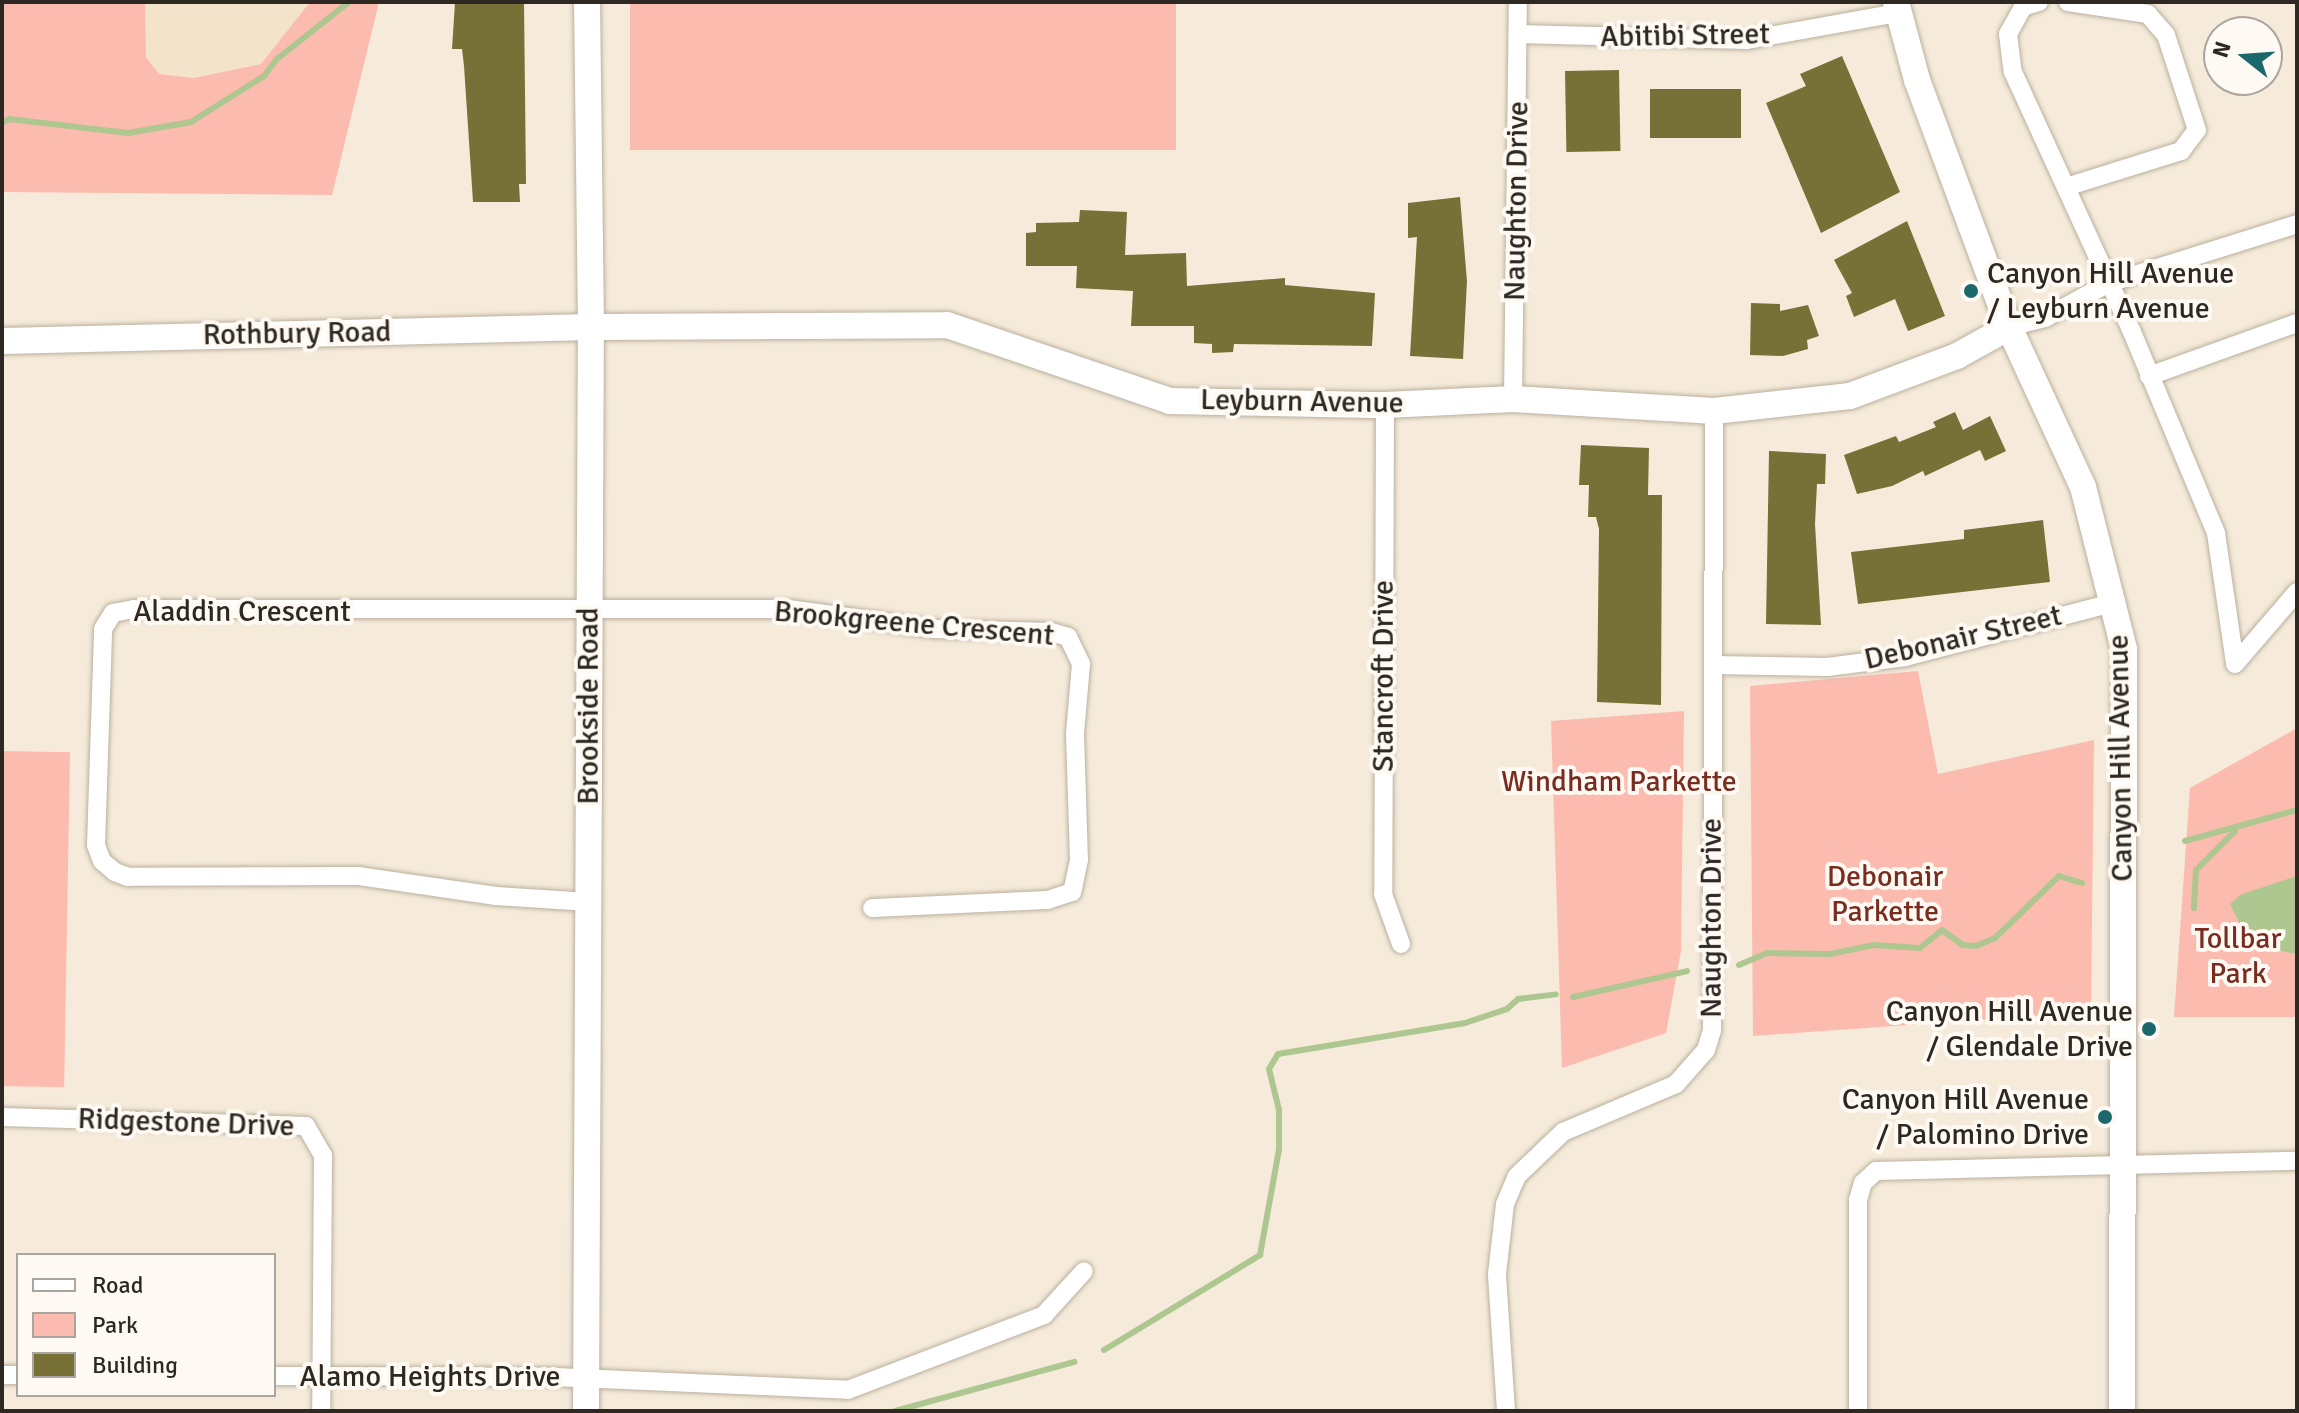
<!DOCTYPE html>
<html>
<head>
<meta charset="utf-8">
<style>
  body { margin:0 }
  #map { position:relative; width:2299px; height:1413px; overflow:hidden; background:#f6ebda; font-family:Signika,sans-serif }
  div>[style] { position:absolute }
  .built>* { inset:0; background:#f2e3ca }
  .green>* { inset:0; background:#fcbbaf; transform-origin:0 0 }
  .water>* { inset:0; background:#aec790 }
  .stream>* { height:6px; margin:-3px; padding:0 3px; transform-origin:3px; border-radius:3px; background:#aec790 }
  .building>* { inset:0; background:#777137; transform-origin:0 0 }
  .roads { filter:drop-shadow(0 0 2px #bab09f) drop-shadow(0 0 2px #bab09f) }
  .street>* { height:18px; margin:-9px; padding:0 9px; transform-origin:9px; border-radius:9px; background:#fff }
  .secondary>* { height:26px; margin:-13px; padding:0 13px; transform-origin:13px; border-radius:13px; background:#fff }
  .dots>* { width:22px; height:22px; translate:-50% -50%; box-sizing:border-box; border:4px solid #fefaf3; border-radius:50% }
  span { translate:-50% -50%; white-space:nowrap; text-align:center; line-height:1.15; -webkit-text-stroke:8px #fefaf3; paint-order:stroke }
  .street-label { font-size:30px; color:#2d2922 }
  .poi-label { font-size:30px; color:#2d2922 }
  .left { translate:0 -50%; text-align:left }
  .right { translate:-100% -50%; text-align:right }
  .park-label { font-size:30px; color:#792d21 }
  .frame { position:absolute; inset:0; border:4px solid #2d2922; pointer-events:none }
  .legend { position:absolute; left:16px; top:1253px; width:260px; height:144px; box-sizing:border-box; background:#fefaf3; border:2px solid #aaa69f; margin:0; padding:10px 14px; list-style:none; font-size:24px; color:#2d2922 }
  .legend li { display:flex; align-items:center; gap:16px; height:40px }
  .legend b { width:40px; border:2px solid #aaa69f }
  .north { position:absolute; left:2203px; top:16px; width:80px; height:80px; box-sizing:border-box; background:#fefaf3; border:2px solid #aaa69f; border-radius:50%; rotate:287deg; font-size:22px; font-weight:700; line-height:32px; text-align:center; color:#2d2922 }
  .north::after { content:''; display:block; margin:auto; width:28px; height:36px; background:#1c696d; clip-path:polygon(50% 0,100% 100%,50% 72%,0 100%) }
</style>
</head>
<body>
<div id="map">
  <div class="built">
    <div style="clip-path:polygon(145px 2px,310px 2px,261px 64px,194px 78px,159px 74px,146px 56px)"></div>
  </div>
  <div class="green">
    <div style="clip-path:polygon(2px 2px,145px 2px,146px 57px,159px 74px,194px 78px,261px 64px,310px 2px,379px 2px,332px 195px,2px 192px)"></div>
    <div style="left:630px;top:2px;width:546px;height:148px"></div>
    <div style="clip-path:polygon(1918px 671px,1938px 774px,2094px 740px,2091px 1012px,1753px 1036px,1750px 686px)"></div>
    <div style="clip-path:polygon(1684px 711px,1681px 951px,1666px 1033px,1562px 1068px,1551px 721px)"></div>
    <div style="clip-path:polygon(2297px 728px,2297px 1017px,2174px 1017px,2190px 788px)"></div>
    <div style="left:2px;top:751px;width:68px;height:335px;rotate:1deg"></div>
  </div>
  <div class="water">
    <div style="clip-path:polygon(2297px 876px,2297px 954px,2250px 945px,2230px 904px,2242px 894px)"></div>
  </div>
  <div class="stream">
    <div style="left:2px;top:123px;width:8px;rotate:-30deg"></div>
    <div style="left:9px;top:119px;width:120px;rotate:6.7deg"></div>
    <div style="left:128px;top:133px;width:64px;rotate:-9.9deg"></div>
    <div style="left:191px;top:122px;width:86px;rotate:-32.2deg"></div>
    <div style="left:264px;top:76px;width:21px;rotate:-53deg"></div>
    <div style="left:277px;top:59px;width:92px;rotate:-38.4deg"></div>
    <div style="left:2185px;top:841px;width:116px;rotate:-15.5deg"></div>
    <div style="left:2194px;top:908px;width:38px;rotate:-87deg"></div>
    <div style="left:2196px;top:870px;width:55px;rotate:-45deg"></div>
    <div style="left:1739px;top:965px;width:30px;rotate:-23deg"></div>
    <div style="left:1767px;top:953px;width:63px;rotate:0.9deg"></div>
    <div style="left:1830px;top:954px;width:45px;rotate:-11.6deg"></div>
    <div style="left:1874px;top:945px;width:46px;rotate:3.7deg"></div>
    <div style="left:1920px;top:948px;width:28px;rotate:-39deg"></div>
    <div style="left:1942px;top:930px;width:26px;rotate:36deg"></div>
    <div style="left:1963px;top:945px;width:13px;rotate:4deg"></div>
    <div style="left:1976px;top:946px;width:21px;rotate:-23deg"></div>
    <div style="left:1995px;top:938px;width:89px;rotate:-44.1deg"></div>
    <div style="left:2059px;top:876px;width:24px;rotate:17deg"></div>
    <div style="left:1573px;top:997px;width:117px;rotate:-12.8deg"></div>
    <div style="left:1104px;top:1350px;width:183px;rotate:-31.3deg"></div>
    <div style="left:1260px;top:1255px;width:108px;rotate:-79.8deg"></div>
    <div style="left:1279px;top:1149px;width:39px;rotate:-90deg"></div>
    <div style="left:1279px;top:1110px;width:42px;rotate:-103.7deg"></div>
    <div style="left:1269px;top:1069px;width:17px;rotate:-59deg"></div>
    <div style="left:1278px;top:1054px;width:190px;rotate:-9.4deg"></div>
    <div style="left:1465px;top:1023px;width:44px;rotate:-18.4deg"></div>
    <div style="left:1507px;top:1009px;width:15px;rotate:-42deg"></div>
    <div style="left:1518px;top:999px;width:38px;rotate:-7deg"></div>
    <div style="left:895px;top:1411px;width:186px;rotate:-15.3deg"></div>
  </div>
  <div class="building">
    <div style="clip-path:polygon(455px 2px,524px 2px,526px 184px,519px 184px,520px 202px,473px 202px,464px 66px,462px 49px,452px 49px)"></div>
    <div style="clip-path:polygon(1842px 56px,1900px 192px,1821px 233px,1766px 103px,1806px 86px,1800px 74px)"></div>
    <div style="left:1619px;top:70px;width:81px;height:54px;rotate:89deg"></div>
    <div style="left:1650px;top:89px;width:91px;height:49px"></div>
    <div style="clip-path:polygon(1460px 197px,1467px 281px,1463px 359px,1410px 356px,1417px 237px,1408px 238px,1408px 203px)"></div>
    <div style="clip-path:polygon(1080px 210px,1127px 212px,1125px 255px,1186px 253px,1187px 286px,1285px 278px,1285px 285px,1375px 293px,1372px 346px,1234px 344px,1233px 352px,1212px 353px,1212px 344px,1194px 343px,1194px 326px,1131px 326px,1133px 291px,1076px 288px,1077px 266px,1026px 266px,1026px 233px,1036px 232px,1036px 223px,1079px 222px)"></div>
    <div style="clip-path:polygon(1907px 221px,1945px 316px,1908px 331px,1895px 299px,1854px 317px,1846px 296px,1852px 293px,1834px 260px)"></div>
    <div style="clip-path:polygon(1751px 303px,1780px 304px,1780px 311px,1808px 305px,1819px 336px,1807px 340px,1808px 349px,1783px 356px,1750px 355px)"></div>
    <div style="clip-path:polygon(1955px 412px,1963px 430px,1990px 416px,2006px 451px,1985px 461px,1980px 450px,1925px 476px,1923px 471px,1892px 486px,1857px 494px,1844px 455px,1896px 436px,1899px 442px,1936px 427px,1933px 422px)"></div>
    <div style="clip-path:polygon(1581px 445px,1649px 448px,1648px 495px,1662px 495px,1661px 705px,1597px 702px,1599px 529px,1596px 517px,1588px 517px,1589px 485px,1579px 485px)"></div>
    <div style="clip-path:polygon(1769px 451px,1826px 454px,1825px 484px,1817px 484px,1815px 524px,1821px 625px,1766px 624px)"></div>
    <div style="clip-path:polygon(2043px 520px,2050px 582px,1858px 604px,1851px 552px,1964px 539px,1964px 530px)"></div>
  </div>
  <div class="roads">
    <div class="street">
      <div style="left:2039px;top:2px;width:17px;rotate:163deg"></div>
      <div style="left:2023px;top:7px;width:31px;rotate:119deg"></div>
      <div style="left:2008px;top:34px;width:38px;rotate:83deg"></div>
      <div style="left:2013px;top:72px;width:286px;rotate:65.4deg"></div>
      <div style="left:2132px;top:332px;width:218px;rotate:67.3deg"></div>
      <div style="left:2216px;top:533px;width:132px;rotate:81.7deg"></div>
      <div style="left:1519px;top:34px;width:228px;rotate:1.5deg"></div>
      <div style="left:1747px;top:40px;width:152px;rotate:-10.2deg"></div>
      <div style="left:2066px;top:187px;width:121px;rotate:-17.4deg"></div>
      <div style="left:2181px;top:151px;width:26px;rotate:-53deg"></div>
      <div style="left:2197px;top:130px;width:100px;rotate:-108.1deg"></div>
      <div style="left:2166px;top:35px;width:28px;rotate:-131deg"></div>
      <div style="left:2148px;top:14px;width:81px;rotate:-171.5deg"></div>
      <div style="left:2009px;top:327px;width:37px;rotate:-14deg"></div>
      <div style="left:2045px;top:318px;width:73px;rotate:-28.7deg"></div>
      <div style="left:2109px;top:283px;width:197px;rotate:-17.4deg"></div>
      <div style="left:2149px;top:376px;width:157px;rotate:-19.7deg"></div>
      <div style="left:1513px;top:399px;width:397px;rotate:-89.3deg"></div>
      <div style="left:1385px;top:405px;width:489px;rotate:90.2deg"></div>
      <div style="left:1383px;top:894px;width:53px;rotate:70.2deg"></div>
      <div style="left:2235px;top:664px;width:95px;rotate:-49.3deg"></div>
      <div style="left:1713px;top:665px;width:114px;rotate:1deg"></div>
      <div style="left:1827px;top:667px;width:79px;rotate:-7.3deg"></div>
      <div style="left:1905px;top:657px;width:218px;rotate:-14.6deg"></div>
      <div style="left:589px;top:902px;width:93px;rotate:-176.3deg"></div>
      <div style="left:496px;top:896px;width:138px;rotate:-171.7deg"></div>
      <div style="left:359px;top:876px;width:231px;rotate:179.8deg"></div>
      <div style="left:128px;top:877px;width:14px;rotate:-159deg"></div>
      <div style="left:115px;top:872px;width:17px;rotate:-140deg"></div>
      <div style="left:102px;top:861px;width:17px;rotate:-111deg"></div>
      <div style="left:96px;top:845px;width:216px;rotate:-88.1deg"></div>
      <div style="left:103px;top:629px;width:19px;rotate:-58deg"></div>
      <div style="left:113px;top:613px;width:21px;rotate:-11deg"></div>
      <div style="left:134px;top:609px;width:654px"></div>
      <div style="left:788px;top:609px;width:149px;rotate:7.7deg"></div>
      <div style="left:936px;top:629px;width:115px;rotate:1.5deg"></div>
      <div style="left:1051px;top:632px;width:18px;rotate:16deg"></div>
      <div style="left:1068px;top:637px;width:30px;rotate:64deg"></div>
      <div style="left:1081px;top:664px;width:70px;rotate:94.9deg"></div>
      <div style="left:1075px;top:734px;width:126px;rotate:88.2deg"></div>
      <div style="left:1079px;top:860px;width:33px;rotate:102deg"></div>
      <div style="left:1072px;top:892px;width:25px;rotate:162deg"></div>
      <div style="left:1048px;top:900px;width:176px;rotate:177.4deg"></div>
      <div style="left:2px;top:1117px;width:304px;rotate:1.7deg"></div>
      <div style="left:306px;top:1126px;width:34px;rotate:60deg"></div>
      <div style="left:323px;top:1155px;width:256px;rotate:90.4deg"></div>
      <div style="left:2px;top:1375px;width:16px"></div>
      <div style="left:274px;top:1376px;width:281px;rotate:0.2deg"></div>
      <div style="left:555px;top:1377px;width:293px;rotate:2.5deg"></div>
      <div style="left:848px;top:1390px;width:210px;rotate:-20.9deg"></div>
      <div style="left:1044px;top:1315px;width:59px;rotate:-47.7deg"></div>
      <div style="left:1506px;top:1411px;width:137px;rotate:-93.8deg"></div>
      <div style="left:1497px;top:1274px;width:70px;rotate:-83.5deg"></div>
      <div style="left:1505px;top:1204px;width:30px;rotate:-67deg"></div>
      <div style="left:1517px;top:1176px;width:64px;rotate:-43.7deg"></div>
      <div style="left:1563px;top:1132px;width:123px;rotate:-23deg"></div>
      <div style="left:1676px;top:1084px;width:45px;rotate:-48.6deg"></div>
      <div style="left:1706px;top:1050px;width:21px;rotate:-73deg"></div>
      <div style="left:1712px;top:1030px;width:619px;rotate:-89.81deg"></div>
      <div style="left:1858px;top:1411px;width:211px;rotate:-90deg"></div>
      <div style="left:1858px;top:1200px;width:18px;rotate:-74deg"></div>
      <div style="left:1863px;top:1183px;width:18px;rotate:-43deg"></div>
      <div style="left:1876px;top:1171px;width:421px;rotate:-1.4deg"></div>
    </div>
    <div class="secondary">
      <div style="left:1896px;top:2px;width:81px;rotate:74.9deg"></div>
      <div style="left:1917px;top:80px;width:264px;rotate:69.6deg"></div>
      <div style="left:2009px;top:327px;width:176px;rotate:65.2deg"></div>
      <div style="left:2083px;top:487px;width:167px;rotate:75.8deg"></div>
      <div style="left:2124px;top:649px;width:762px;rotate:90.15deg"></div>
      <div style="left:2px;top:341px;width:589px;rotate:-1.36deg"></div>
      <div style="left:591px;top:327px;width:356px;rotate:-0.3deg"></div>
      <div style="left:947px;top:325px;width:236px;rotate:18.8deg"></div>
      <div style="left:1170px;top:401px;width:215px;rotate:1.1deg"></div>
      <div style="left:1385px;top:405px;width:128px;rotate:-2.7deg"></div>
      <div style="left:1513px;top:399px;width:201px;rotate:3.4deg"></div>
      <div style="left:1714px;top:411px;width:137px;rotate:-6.3deg"></div>
      <div style="left:1850px;top:396px;width:114px;rotate:-20.5deg"></div>
      <div style="left:1957px;top:356px;width:60px;rotate:-29.1deg"></div>
      <div style="left:586px;top:1411px;width:1084px;rotate:-89.74deg"></div>
      <div style="left:591px;top:327px;width:325px;rotate:-90.7deg"></div>
    </div>
  </div>
  <div class="dots">
    <div style="left:1971px;top:291px;background:#1c696d"></div>
    <div style="left:2149px;top:1029px;background:#1c696d"></div>
    <div style="left:2105px;top:1117px;background:#1c696d"></div>
  </div>
  <div class="street-label">
    <span style="left:1685px;top:36px;rotate:-1deg">Abitibi Street</span>
    <span style="left:1517px;top:201px;rotate:-89deg">Naughton Drive</span>
    <span style="left:297px;top:334px;rotate:-1deg">Rothbury Road</span>
    <span style="left:1302px;top:402px;rotate:1deg">Leyburn Avenue</span>
    <span style="left:242px;top:612px">Aladdin Crescent</span>
    <span style="left:914px;top:624px;rotate:5deg">Brookgreene Crescent</span>
    <span style="left:1963px;top:638px;rotate:-13deg">Debonair Street</span>
    <span style="left:1384px;top:676px;rotate:-90deg">Stancroft Drive</span>
    <span style="left:589px;top:706px;rotate:-90deg">Brookside Road</span>
    <span style="left:2121px;top:758px;rotate:-91deg">Canyon Hill Avenue</span>
    <span style="left:1712px;top:918px;rotate:-90deg">Naughton Drive</span>
    <span style="left:186px;top:1123px;rotate:2deg">Ridgestone Drive</span>
    <span style="left:430px;top:1377px">Alamo Heights Drive</span>
  </div>
  <div class="poi-label">
    <span class="left" style="left:1987px;top:291px">Canyon Hill Avenue<br>/ Leyburn Avenue</span>
    <span class="right" style="left:2133px;top:1029px">Canyon Hill Avenue<br>/ Glendale Drive</span>
    <span class="right" style="left:2089px;top:1117px">Canyon Hill Avenue<br>/ Palomino Drive</span>
  </div>
  <div class="park-label">
    <span style="left:1619px;top:782px">Windham Parkette</span>
    <span style="left:1885px;top:894px">Debonair<br>Parkette</span>
    <span style="left:2238px;top:956px">Tollbar<br>Park</span>
  </div>
  <div class="frame"></div>
  <ul class="legend">
  <li><b style="height:10px;background:#fff"></b>Road</li>
  <li><b style="height:22px;background:#fcbbaf"></b>Park</li>
  <li><b style="height:22px;background:#777137"></b>Building</li>
  </ul>
  <div class="north">N</div>
</div>
</body>
</html>
